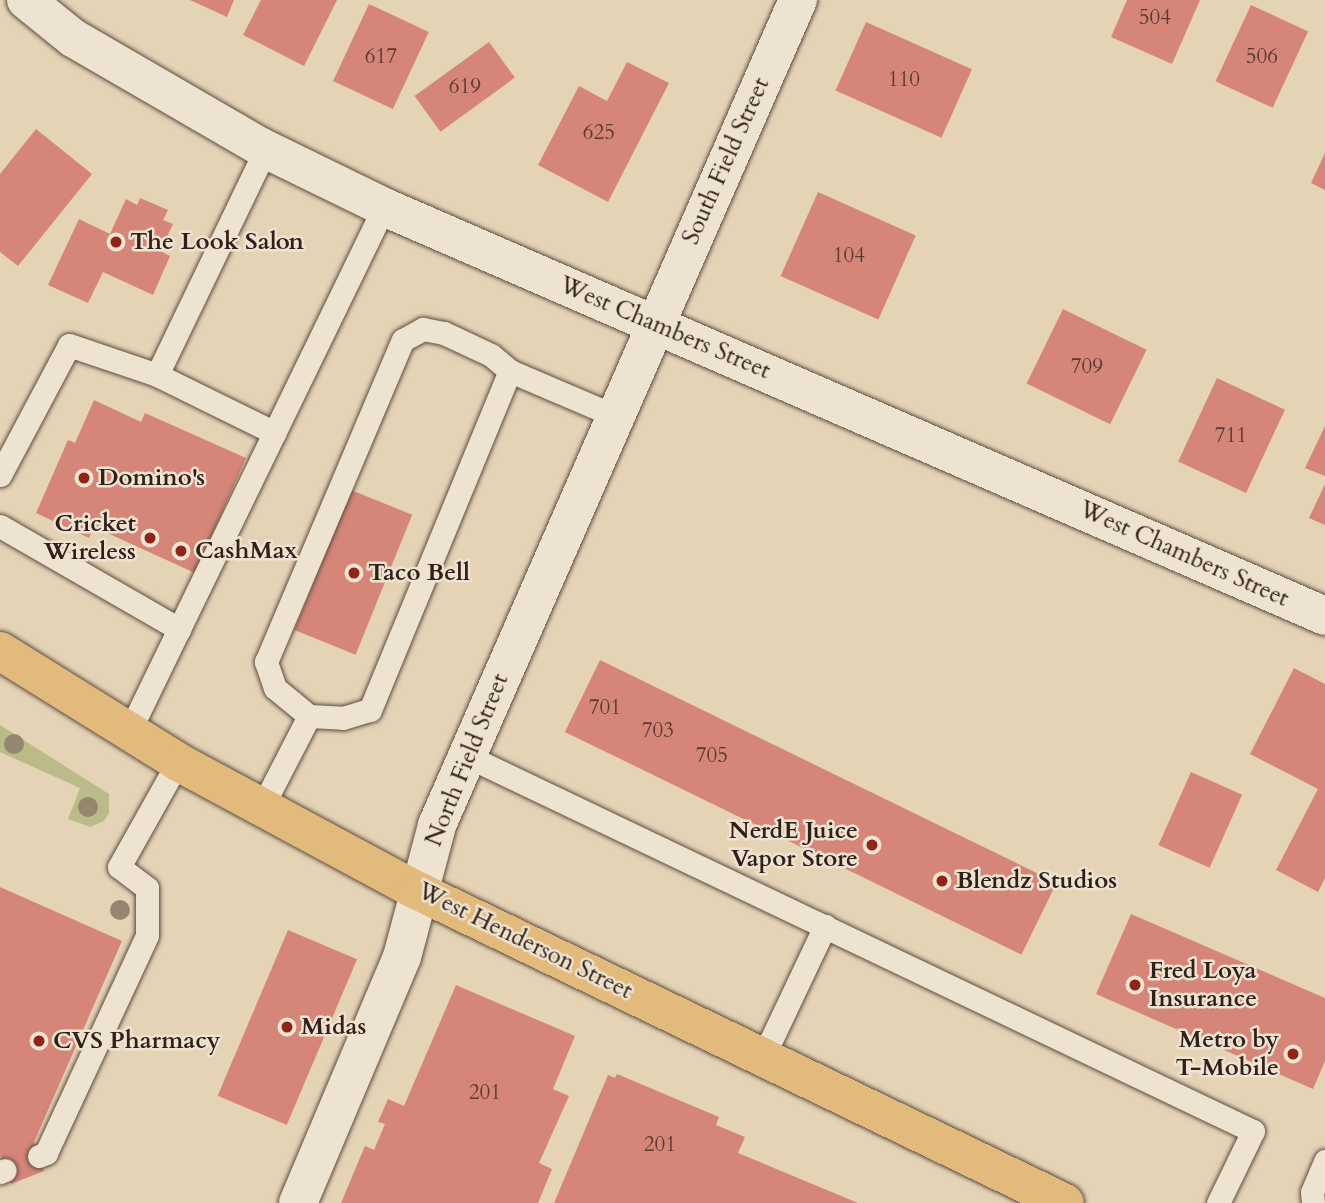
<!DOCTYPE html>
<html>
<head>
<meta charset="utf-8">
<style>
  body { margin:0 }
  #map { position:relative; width:1325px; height:1203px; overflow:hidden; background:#e5d3b6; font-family:Cardo,serif }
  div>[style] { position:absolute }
  .green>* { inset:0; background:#bbbb89 }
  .building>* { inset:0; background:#d58679; transform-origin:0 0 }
  .roads { filter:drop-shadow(0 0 2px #5d4d40) drop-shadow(0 0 2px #5d4d40) }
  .lane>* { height:23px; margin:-11.5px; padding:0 11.5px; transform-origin:11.5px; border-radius:11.5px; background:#eee2d0 }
  .street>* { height:38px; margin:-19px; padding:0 19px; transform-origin:19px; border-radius:19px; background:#eee2d0 }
  .primary>* { height:38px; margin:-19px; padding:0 19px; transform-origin:19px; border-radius:19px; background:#e2ba7b }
  .trees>* { width:20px; height:20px; margin:-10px; border-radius:50%; background:#95866f }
  .dots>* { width:19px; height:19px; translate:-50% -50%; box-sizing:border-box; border:4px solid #eee2d0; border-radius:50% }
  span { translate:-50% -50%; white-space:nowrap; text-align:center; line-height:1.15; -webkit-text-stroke:5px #eee2d0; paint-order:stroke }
  .number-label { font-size:21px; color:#593a31 }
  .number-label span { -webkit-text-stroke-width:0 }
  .street-label { font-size:24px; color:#302019 }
  .poi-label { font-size:24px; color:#302019; font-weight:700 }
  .left { translate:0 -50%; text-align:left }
  .right { translate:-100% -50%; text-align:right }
</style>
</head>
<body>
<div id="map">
  <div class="green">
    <div style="clip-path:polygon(0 725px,109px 794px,109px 813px,104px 821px,90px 827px,68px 819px,80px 788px,0 752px)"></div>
  </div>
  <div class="building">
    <div style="clip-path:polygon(190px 0,234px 0,227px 17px)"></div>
    <div style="clip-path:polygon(261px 0,337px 0,304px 66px,243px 35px)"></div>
    <div style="clip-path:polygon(1127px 0,1200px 0,1172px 64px,1111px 37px)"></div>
    <div style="left:369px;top:4px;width:66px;height:85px;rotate:25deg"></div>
    <div style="left:1251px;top:5px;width:63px;height:84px;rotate:25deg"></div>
    <div style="left:866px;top:22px;width:116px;height:75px;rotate:24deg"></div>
    <div style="left:489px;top:42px;width:44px;height:92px;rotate:54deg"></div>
    <div style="clip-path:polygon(627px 62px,669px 83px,608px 202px,538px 165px,579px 86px,607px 101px)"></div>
    <div style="clip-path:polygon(36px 129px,92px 174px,18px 266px,0 252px,0 174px)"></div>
    <div style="clip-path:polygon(1325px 153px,1325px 190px,1311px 183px)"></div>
    <div style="left:818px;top:192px;width:107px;height:92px;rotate:24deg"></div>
    <div style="clip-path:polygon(140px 198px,168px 210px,163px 220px,173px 224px,160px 251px,170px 256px,153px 295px,103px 272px,88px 303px,48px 285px,79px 219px,110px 234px,126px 199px,137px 205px)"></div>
    <div style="left:1063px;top:309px;width:93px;height:83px;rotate:26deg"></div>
    <div style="left:1217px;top:378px;width:75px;height:92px;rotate:25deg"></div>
    <div style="clip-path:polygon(94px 400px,141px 422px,145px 413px,246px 458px,195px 573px,94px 527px,89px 538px,36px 513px,68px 440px,75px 443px)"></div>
    <div style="clip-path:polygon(1325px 426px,1325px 476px,1305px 468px)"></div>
    <div style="clip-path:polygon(1325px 484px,1325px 525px,1309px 518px)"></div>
    <div style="left:351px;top:490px;width:66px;height:151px;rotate:22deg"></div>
    <div style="left:600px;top:660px;width:508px;height:80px;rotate:26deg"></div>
    <div style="clip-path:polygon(1294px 668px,1325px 684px,1325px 878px,1318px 892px,1276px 870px,1318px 789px,1250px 754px)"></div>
    <div style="left:1191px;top:772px;width:56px;height:80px;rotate:24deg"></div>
    <div style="clip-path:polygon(0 887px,122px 941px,34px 1142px,44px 1171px,11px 1184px,0 1155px)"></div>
    <div style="clip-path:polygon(1131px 914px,1325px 998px,1325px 1061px,1313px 1089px,1096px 994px)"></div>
    <div style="left:288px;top:930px;width:75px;height:180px;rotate:23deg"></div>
    <div style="clip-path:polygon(456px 985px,575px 1036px,553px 1089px,569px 1096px,539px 1163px,552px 1169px,538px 1203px,341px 1203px,365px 1146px,374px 1150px,385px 1124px,378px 1122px,388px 1099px,404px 1106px)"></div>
    <div style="clip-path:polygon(617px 1074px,719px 1117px,716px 1125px,745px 1137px,738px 1153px,858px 1203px,554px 1203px,608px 1075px,615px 1078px)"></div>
  </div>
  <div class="roads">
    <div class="lane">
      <div style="left:157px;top:375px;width:131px;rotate:26.2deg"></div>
      <div style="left:0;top:475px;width:147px;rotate:-62deg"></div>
      <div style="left:69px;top:345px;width:93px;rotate:18.8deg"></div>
      <div style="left:157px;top:375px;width:251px;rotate:-64.3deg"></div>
      <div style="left:0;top:526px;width:207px;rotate:29.9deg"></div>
      <div style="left:309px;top:716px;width:44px;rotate:-140.5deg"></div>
      <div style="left:275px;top:688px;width:28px;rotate:-109deg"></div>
      <div style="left:266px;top:662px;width:350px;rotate:-67deg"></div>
      <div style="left:403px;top:340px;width:23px;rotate:-29deg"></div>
      <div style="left:423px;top:329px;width:21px;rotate:11deg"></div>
      <div style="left:444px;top:333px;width:52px;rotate:25.1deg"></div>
      <div style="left:491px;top:355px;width:25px;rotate:40deg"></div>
      <div style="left:128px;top:734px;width:586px;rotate:-64.09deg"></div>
      <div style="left:467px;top:756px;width:871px;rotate:25.51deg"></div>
      <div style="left:1253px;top:1131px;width:80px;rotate:115.9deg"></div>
      <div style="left:262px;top:807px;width:102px;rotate:-62.7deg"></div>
      <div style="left:309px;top:716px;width:34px;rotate:3deg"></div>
      <div style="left:343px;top:718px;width:28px;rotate:-17deg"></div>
      <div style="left:370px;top:710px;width:367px;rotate:-67.6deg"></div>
      <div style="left:510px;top:371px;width:112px;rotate:23.1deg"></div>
      <div style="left:764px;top:1055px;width:143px;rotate:-64.7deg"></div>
      <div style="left:39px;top:1156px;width:8px;rotate:-23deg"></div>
      <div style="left:46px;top:1153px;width:240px;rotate:-65.1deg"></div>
      <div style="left:147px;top:935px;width:47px;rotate:-90deg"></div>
      <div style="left:147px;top:888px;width:35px;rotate:-143deg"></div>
      <div style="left:119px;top:867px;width:120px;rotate:-60.7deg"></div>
      <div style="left:0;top:1172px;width:5px;rotate:-22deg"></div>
      <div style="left:1313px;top:1203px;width:11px;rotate:-95deg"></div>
      <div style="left:1312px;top:1192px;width:34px;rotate:-67deg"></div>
    </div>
    <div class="street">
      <div style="left:26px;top:0;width:60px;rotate:39deg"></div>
      <div style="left:73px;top:38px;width:217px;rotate:30.1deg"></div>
      <div style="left:261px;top:147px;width:137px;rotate:26deg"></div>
      <div style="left:384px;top:207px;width:1026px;rotate:23.49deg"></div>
      <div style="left:298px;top:1203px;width:267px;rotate:-67.1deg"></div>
      <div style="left:402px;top:957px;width:137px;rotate:-75.1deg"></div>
      <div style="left:437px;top:825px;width:901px;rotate:-66.37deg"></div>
    </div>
    <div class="primary">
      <div style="left:0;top:651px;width:210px;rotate:31.9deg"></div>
      <div style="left:178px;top:762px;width:272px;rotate:28.3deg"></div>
      <div style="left:418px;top:891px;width:718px;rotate:25.74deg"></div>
    </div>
  </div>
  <div class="trees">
    <div style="left:14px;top:744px"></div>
    <div style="left:88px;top:807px"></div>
    <div style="left:120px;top:910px"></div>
  </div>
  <div class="dots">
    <div style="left:116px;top:242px;background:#8f2418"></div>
    <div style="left:84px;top:478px;background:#8f2418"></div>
    <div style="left:150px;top:538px;background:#8f2418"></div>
    <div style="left:181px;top:551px;background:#8f2418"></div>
    <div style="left:354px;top:573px;background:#8f2418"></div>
    <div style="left:872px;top:845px;background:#8f2418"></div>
    <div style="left:942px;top:881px;background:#8f2418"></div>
    <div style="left:1135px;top:985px;background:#8f2418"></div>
    <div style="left:287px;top:1027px;background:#8f2418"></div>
    <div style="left:39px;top:1041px;background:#8f2418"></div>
    <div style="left:1293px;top:1054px;background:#8f2418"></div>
  </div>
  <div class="number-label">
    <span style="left:1155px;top:18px">504</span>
    <span style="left:381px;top:57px">617</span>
    <span style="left:1262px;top:57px">506</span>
    <span style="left:904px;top:80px">110</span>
    <span style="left:465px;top:87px">619</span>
    <span style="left:599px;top:133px">625</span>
    <span style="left:849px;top:256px">104</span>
    <span style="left:1087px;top:367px">709</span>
    <span style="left:1231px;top:436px">711</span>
    <span style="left:605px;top:708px">701</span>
    <span style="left:658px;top:731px">703</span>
    <span style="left:712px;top:756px">705</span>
    <span style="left:485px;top:1093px">201</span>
    <span style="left:660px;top:1145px">201</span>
  </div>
  <div class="street-label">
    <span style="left:726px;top:161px;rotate:-66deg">South Field Street</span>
    <span style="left:665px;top:328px;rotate:23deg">West Chambers Street</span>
    <span style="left:1184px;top:554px;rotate:24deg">West Chambers Street</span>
    <span style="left:467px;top:760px;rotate:-68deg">North Field Street</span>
    <span style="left:525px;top:941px;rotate:26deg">West Henderson Street</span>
  </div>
  <div class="poi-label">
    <span class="left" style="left:130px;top:242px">The Look Salon</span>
    <span class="left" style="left:98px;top:478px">Domino's</span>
    <span class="right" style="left:136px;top:538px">Cricket<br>Wireless</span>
    <span class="left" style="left:195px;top:551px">CashMax</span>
    <span class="left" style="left:368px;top:573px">Taco Bell</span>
    <span class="right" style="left:858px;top:845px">NerdE Juice<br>Vapor Store</span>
    <span class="left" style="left:956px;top:881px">Blendz Studios</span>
    <span class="left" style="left:1149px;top:985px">Fred Loya<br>Insurance</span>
    <span class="left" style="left:301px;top:1027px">Midas</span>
    <span class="right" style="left:1279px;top:1054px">Metro by<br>T-Mobile</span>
    <span class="left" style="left:53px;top:1041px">CVS Pharmacy</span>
  </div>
</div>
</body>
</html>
